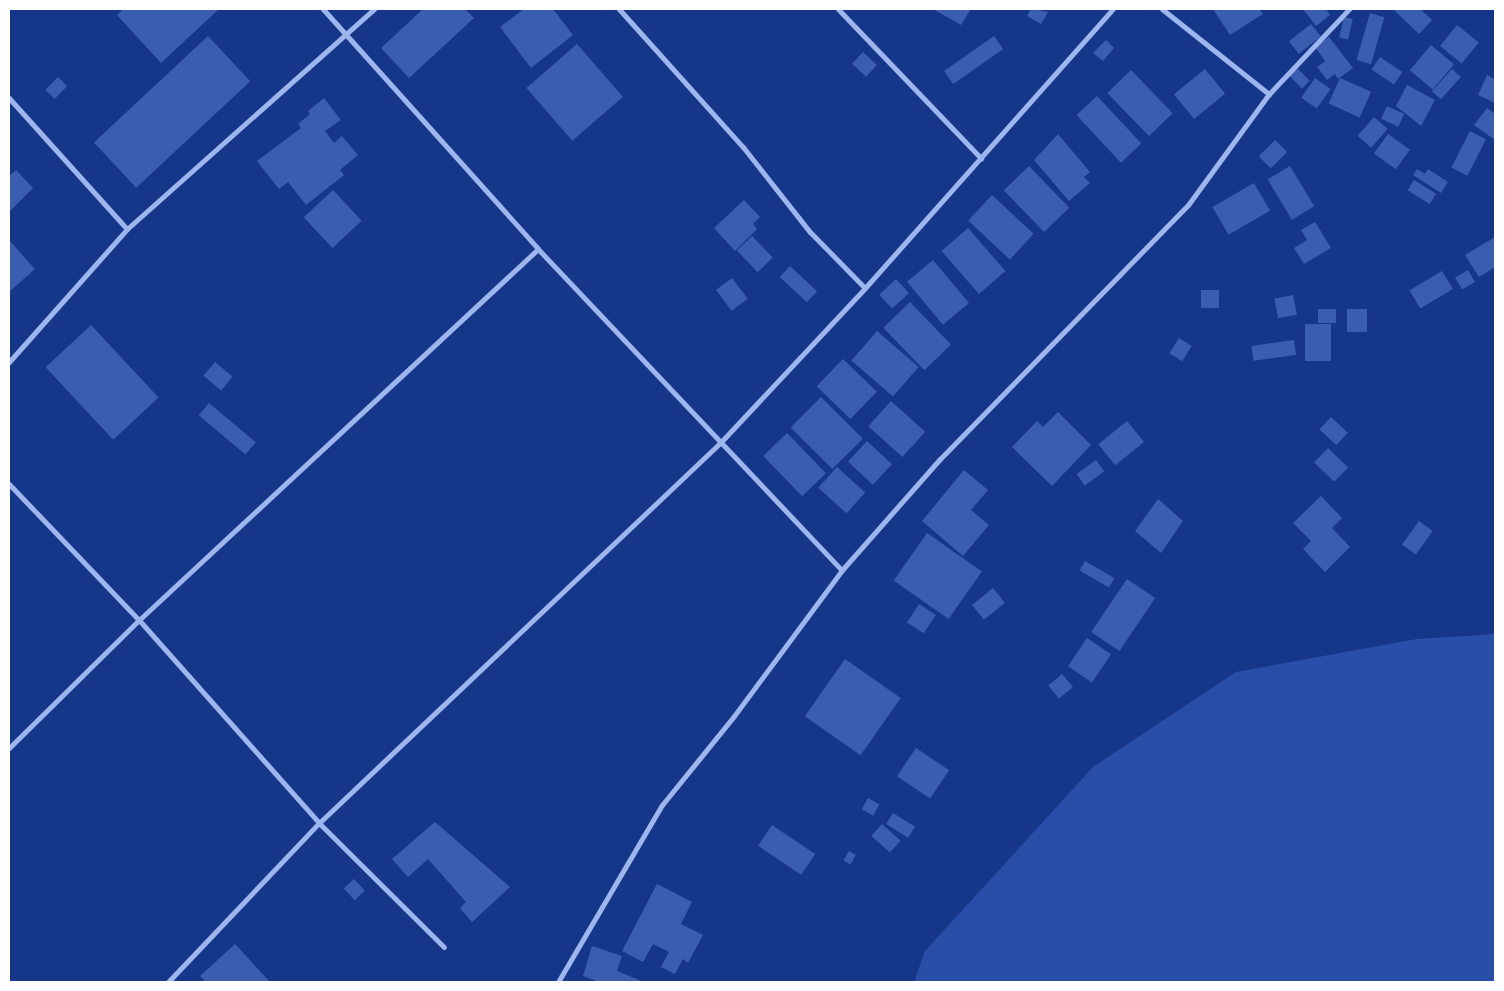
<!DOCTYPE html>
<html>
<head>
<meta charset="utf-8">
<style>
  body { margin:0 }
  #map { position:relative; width:1504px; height:991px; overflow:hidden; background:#163689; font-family:"DM Sans",sans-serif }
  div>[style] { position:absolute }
  .green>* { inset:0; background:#294ea7 }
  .building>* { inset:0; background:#3b5db0; transform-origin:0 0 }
  .minor>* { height:5px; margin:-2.5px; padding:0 2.5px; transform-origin:2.5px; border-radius:2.5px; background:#9eb6ee }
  span { translate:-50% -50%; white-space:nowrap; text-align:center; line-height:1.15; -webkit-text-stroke:4px #163689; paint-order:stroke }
  .frame { position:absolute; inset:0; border:10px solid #fff; pointer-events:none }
</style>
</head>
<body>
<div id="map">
  <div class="green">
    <div style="clip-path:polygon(1495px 634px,1495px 982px,914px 982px,925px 951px,1093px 767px,1236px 672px,1417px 639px)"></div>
  </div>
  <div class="building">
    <div style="clip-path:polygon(123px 9px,219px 9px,161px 63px,117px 15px)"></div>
    <div style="clip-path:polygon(423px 9px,465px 9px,474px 18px,409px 78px,381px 48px)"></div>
    <div style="clip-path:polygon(524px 9px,553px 9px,573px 35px,531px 68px,500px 27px)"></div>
    <div style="clip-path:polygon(933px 9px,971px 9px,961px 25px)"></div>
    <div style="clip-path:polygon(1031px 9px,1048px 12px,1041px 24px,1027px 16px)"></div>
    <div style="clip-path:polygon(1213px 9px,1259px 9px,1263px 14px,1230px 35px)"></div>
    <div style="clip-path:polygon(1303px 9px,1326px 9px,1330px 15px,1316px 26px)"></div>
    <div style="clip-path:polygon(1393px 9px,1420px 9px,1432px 20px,1419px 34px)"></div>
    <div style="left:1370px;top:13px;width:15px;height:49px;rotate:16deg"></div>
    <div style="left:1344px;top:17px;width:9px;height:21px;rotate:13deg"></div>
    <div style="left:1311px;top:24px;width:16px;height:28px;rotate:52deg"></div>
    <div style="left:1457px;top:25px;width:28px;height:27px;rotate:39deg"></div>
    <div style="left:208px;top:36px;width:62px;height:156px;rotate:47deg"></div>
    <div style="left:994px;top:36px;width:16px;height:61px;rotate:55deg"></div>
    <div style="clip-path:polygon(1329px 37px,1353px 68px,1338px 79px,1335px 74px,1327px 80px,1317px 67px,1325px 61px,1315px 47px)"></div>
    <div style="clip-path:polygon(1106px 40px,1114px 48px,1103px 61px,1093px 53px)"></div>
    <div style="left:577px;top:44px;width:70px;height:67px;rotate:49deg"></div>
    <div style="left:1431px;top:45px;width:30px;height:33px;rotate:40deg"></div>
    <div style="left:863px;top:52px;width:19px;height:16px;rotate:43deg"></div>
    <div style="left:1380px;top:57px;width:27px;height:15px;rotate:34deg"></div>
    <div style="left:1297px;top:68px;width:18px;height:11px;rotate:45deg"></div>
    <div style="left:1205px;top:69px;width:32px;height:40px;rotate:51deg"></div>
    <div style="left:1452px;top:69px;width:12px;height:30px;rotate:42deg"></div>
    <div style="left:1131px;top:70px;width:60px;height:33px;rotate:46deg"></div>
    <div style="clip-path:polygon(1487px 75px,1495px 79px,1495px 103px,1478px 95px)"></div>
    <div style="left:58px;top:77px;width:13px;height:18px;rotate:45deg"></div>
    <div style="left:1315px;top:78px;width:19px;height:24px;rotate:35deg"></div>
    <div style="left:1340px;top:78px;width:34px;height:28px;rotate:24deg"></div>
    <div style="clip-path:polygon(1407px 85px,1435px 100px,1421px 126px,1396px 106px)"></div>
    <div style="left:1097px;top:96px;width:65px;height:28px;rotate:47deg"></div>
    <div style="clip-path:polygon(324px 98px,341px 120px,325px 131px,334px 143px,342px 136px,358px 155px,340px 170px,344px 175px,306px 205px,288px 182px,279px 189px,257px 161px,301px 128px,298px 124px,310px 114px,308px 111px)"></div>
    <div style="left:1387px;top:106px;width:19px;height:14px;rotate:25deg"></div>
    <div style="clip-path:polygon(1487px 108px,1495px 114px,1495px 140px,1474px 125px)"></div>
    <div style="left:1374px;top:117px;width:18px;height:25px;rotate:41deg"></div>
    <div style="left:1470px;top:131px;width:18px;height:41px;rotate:27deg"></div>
    <div style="clip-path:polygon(1058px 134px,1090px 172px,1084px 177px,1090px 183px,1069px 201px,1034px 160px)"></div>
    <div style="left:1388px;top:134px;width:27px;height:24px;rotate:36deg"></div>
    <div style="left:1275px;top:140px;width:17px;height:23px;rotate:45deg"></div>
    <div style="left:1029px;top:166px;width:58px;height:35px;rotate:46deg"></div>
    <div style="left:1290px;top:166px;width:47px;height:26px;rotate:59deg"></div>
    <div style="clip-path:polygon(1417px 169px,1425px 174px,1428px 169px,1448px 182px,1441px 193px,1413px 175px)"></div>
    <div style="clip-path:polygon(16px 170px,33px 188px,9px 212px,9px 176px)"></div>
    <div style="left:1414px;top:180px;width:26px;height:12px;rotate:32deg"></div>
    <div style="left:1254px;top:183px;width:32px;height:48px;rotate:60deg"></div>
    <div style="left:333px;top:190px;width:42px;height:40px;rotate:47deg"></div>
    <div style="left:992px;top:195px;width:57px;height:35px;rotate:43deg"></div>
    <div style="clip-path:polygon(744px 200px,760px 217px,753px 224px,757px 229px,735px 251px,714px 228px)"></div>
    <div style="clip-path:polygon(1315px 222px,1331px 248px,1304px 264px,1294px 248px,1307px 240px,1301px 230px)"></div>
    <div style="left:968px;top:228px;width:57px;height:35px;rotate:49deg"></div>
    <div style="left:752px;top:236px;width:30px;height:21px;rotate:46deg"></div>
    <div style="clip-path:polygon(1495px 237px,1495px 267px,1479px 277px,1465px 255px)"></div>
    <div style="clip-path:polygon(9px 240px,35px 269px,9px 292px)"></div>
    <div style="left:933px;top:260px;width:56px;height:34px;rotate:50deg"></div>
    <div style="left:790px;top:266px;width:37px;height:15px;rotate:43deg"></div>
    <div style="left:1468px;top:270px;width:14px;height:15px;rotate:60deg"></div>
    <div style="left:1442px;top:271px;width:21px;height:38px;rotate:59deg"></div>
    <div style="left:732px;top:278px;width:26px;height:20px;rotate:53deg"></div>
    <div style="left:896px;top:279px;width:19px;height:23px;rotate:47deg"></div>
    <div style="left:1201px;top:290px;width:18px;height:18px"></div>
    <div style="left:1293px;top:295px;width:20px;height:19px;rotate:79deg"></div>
    <div style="left:910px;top:302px;width:59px;height:37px;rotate:46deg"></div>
    <div style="left:1318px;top:309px;width:18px;height:14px"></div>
    <div style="left:1347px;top:309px;width:20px;height:23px"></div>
    <div style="left:1331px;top:324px;width:37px;height:26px;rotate:90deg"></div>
    <div style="left:91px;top:325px;width:99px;height:62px;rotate:47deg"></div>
    <div style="left:877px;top:331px;width:55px;height:39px;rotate:41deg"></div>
    <div style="left:1179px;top:338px;width:15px;height:18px;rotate:32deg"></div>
    <div style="left:1294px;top:340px;width:15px;height:43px;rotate:82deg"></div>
    <div style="left:843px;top:359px;width:47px;height:38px;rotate:44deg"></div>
    <div style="left:215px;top:362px;width:23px;height:18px;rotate:40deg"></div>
    <div style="left:821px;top:397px;width:59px;height:43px;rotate:45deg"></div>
    <div style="left:891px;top:401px;width:46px;height:34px;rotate:42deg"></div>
    <div style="left:209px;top:403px;width:61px;height:16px;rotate:40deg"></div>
    <div style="clip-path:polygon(1058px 412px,1091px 445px,1052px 486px,1012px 447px,1037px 421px,1043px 427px)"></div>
    <div style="left:1331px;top:417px;width:23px;height:17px;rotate:43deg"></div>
    <div style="left:1127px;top:421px;width:27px;height:37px;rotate:51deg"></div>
    <div style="left:787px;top:433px;width:56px;height:33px;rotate:46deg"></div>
    <div style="left:867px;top:441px;width:34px;height:28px;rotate:43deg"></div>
    <div style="left:1328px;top:448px;width:28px;height:20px;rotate:44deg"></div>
    <div style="left:1096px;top:460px;width:14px;height:24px;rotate:54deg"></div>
    <div style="left:837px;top:467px;width:38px;height:28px;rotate:42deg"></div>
    <div style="clip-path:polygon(964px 470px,988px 490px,971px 510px,989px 525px,963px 556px,922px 521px)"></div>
    <div style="clip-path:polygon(1321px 496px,1342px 518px,1332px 528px,1350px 547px,1325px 572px,1303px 549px,1311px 541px,1293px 523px)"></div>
    <div style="clip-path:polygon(1158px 499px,1183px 521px,1161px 553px,1135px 531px)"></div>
    <div style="left:1419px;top:521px;width:17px;height:29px;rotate:36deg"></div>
    <div style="left:927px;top:533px;width:67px;height:58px;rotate:35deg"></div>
    <div style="left:1085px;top:561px;width:34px;height:11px;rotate:30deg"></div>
    <div style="left:1127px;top:579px;width:34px;height:64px;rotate:34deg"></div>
    <div style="left:993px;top:588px;width:19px;height:27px;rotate:51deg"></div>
    <div style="left:919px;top:604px;width:20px;height:22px;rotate:33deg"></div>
    <div style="left:1087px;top:638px;width:29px;height:34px;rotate:34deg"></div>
    <div style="left:845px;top:659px;width:68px;height:70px;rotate:35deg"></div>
    <div style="left:1062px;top:674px;width:17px;height:18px;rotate:50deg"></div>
    <div style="left:916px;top:748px;width:40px;height:34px;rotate:34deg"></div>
    <div style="left:868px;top:798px;width:13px;height:13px;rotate:29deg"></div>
    <div style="left:893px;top:813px;width:26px;height:13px;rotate:32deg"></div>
    <div style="clip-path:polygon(435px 822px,510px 887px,472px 922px,460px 908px,466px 902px,428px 859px,408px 877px,392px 859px)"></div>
    <div style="left:882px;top:824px;width:25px;height:16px;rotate:42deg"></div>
    <div style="left:772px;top:825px;width:52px;height:25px;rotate:34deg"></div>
    <div style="left:849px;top:851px;width:8px;height:11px;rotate:30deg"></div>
    <div style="left:354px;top:879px;width:16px;height:14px;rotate:47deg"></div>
    <div style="clip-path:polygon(657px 884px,692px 902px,681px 924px,703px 935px,688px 963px,683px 959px,675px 974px,661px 967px,669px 952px,653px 944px,643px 962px,622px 951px)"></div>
    <div style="clip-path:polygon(235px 944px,270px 982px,205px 982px,200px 976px)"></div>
    <div style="clip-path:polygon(592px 946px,622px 956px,617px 971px,644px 982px,599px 982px,583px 976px)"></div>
  </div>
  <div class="minor">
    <div style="left:323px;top:9px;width:322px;rotate:48.1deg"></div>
    <div style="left:538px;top:249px;width:442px;rotate:46.6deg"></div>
    <div style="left:619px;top:9px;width:186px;rotate:48.1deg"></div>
    <div style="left:743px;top:147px;width:108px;rotate:51.8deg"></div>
    <div style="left:810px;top:232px;width:78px;rotate:45.5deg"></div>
    <div style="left:838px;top:9px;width:207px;rotate:46.2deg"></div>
    <div style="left:1162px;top:9px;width:137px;rotate:38.5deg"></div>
    <div style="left:9px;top:98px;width:176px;rotate:48deg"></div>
    <div style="left:9px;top:362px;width:178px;rotate:-48.4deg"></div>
    <div style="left:127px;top:229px;width:331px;rotate:-41.7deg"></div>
    <div style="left:9px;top:484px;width:188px;rotate:46.3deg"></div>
    <div style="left:139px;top:620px;width:271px;rotate:48.4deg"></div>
    <div style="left:319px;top:823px;width:176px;rotate:44.8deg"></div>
    <div style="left:9px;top:748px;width:182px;rotate:-44.6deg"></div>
    <div style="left:139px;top:620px;width:545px;rotate:-42.92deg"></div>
    <div style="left:168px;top:982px;width:219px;rotate:-46.5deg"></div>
    <div style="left:319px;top:823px;width:552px;rotate:-43.46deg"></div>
    <div style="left:720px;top:443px;width:212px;rotate:-46.9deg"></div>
    <div style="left:865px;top:288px;width:373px;rotate:-48.4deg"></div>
    <div style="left:558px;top:982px;width:205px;rotate:-59.6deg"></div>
    <div style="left:662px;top:805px;width:114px;rotate:-51deg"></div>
    <div style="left:734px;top:716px;width:182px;rotate:-53.5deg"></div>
    <div style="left:842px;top:570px;width:147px;rotate:-48.6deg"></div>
    <div style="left:939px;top:460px;width:356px;rotate:-45.7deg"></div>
    <div style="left:1188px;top:205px;width:137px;rotate:-53.9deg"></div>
    <div style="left:1269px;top:94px;width:117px;rotate:-46.7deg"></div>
  </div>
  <div class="frame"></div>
</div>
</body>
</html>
